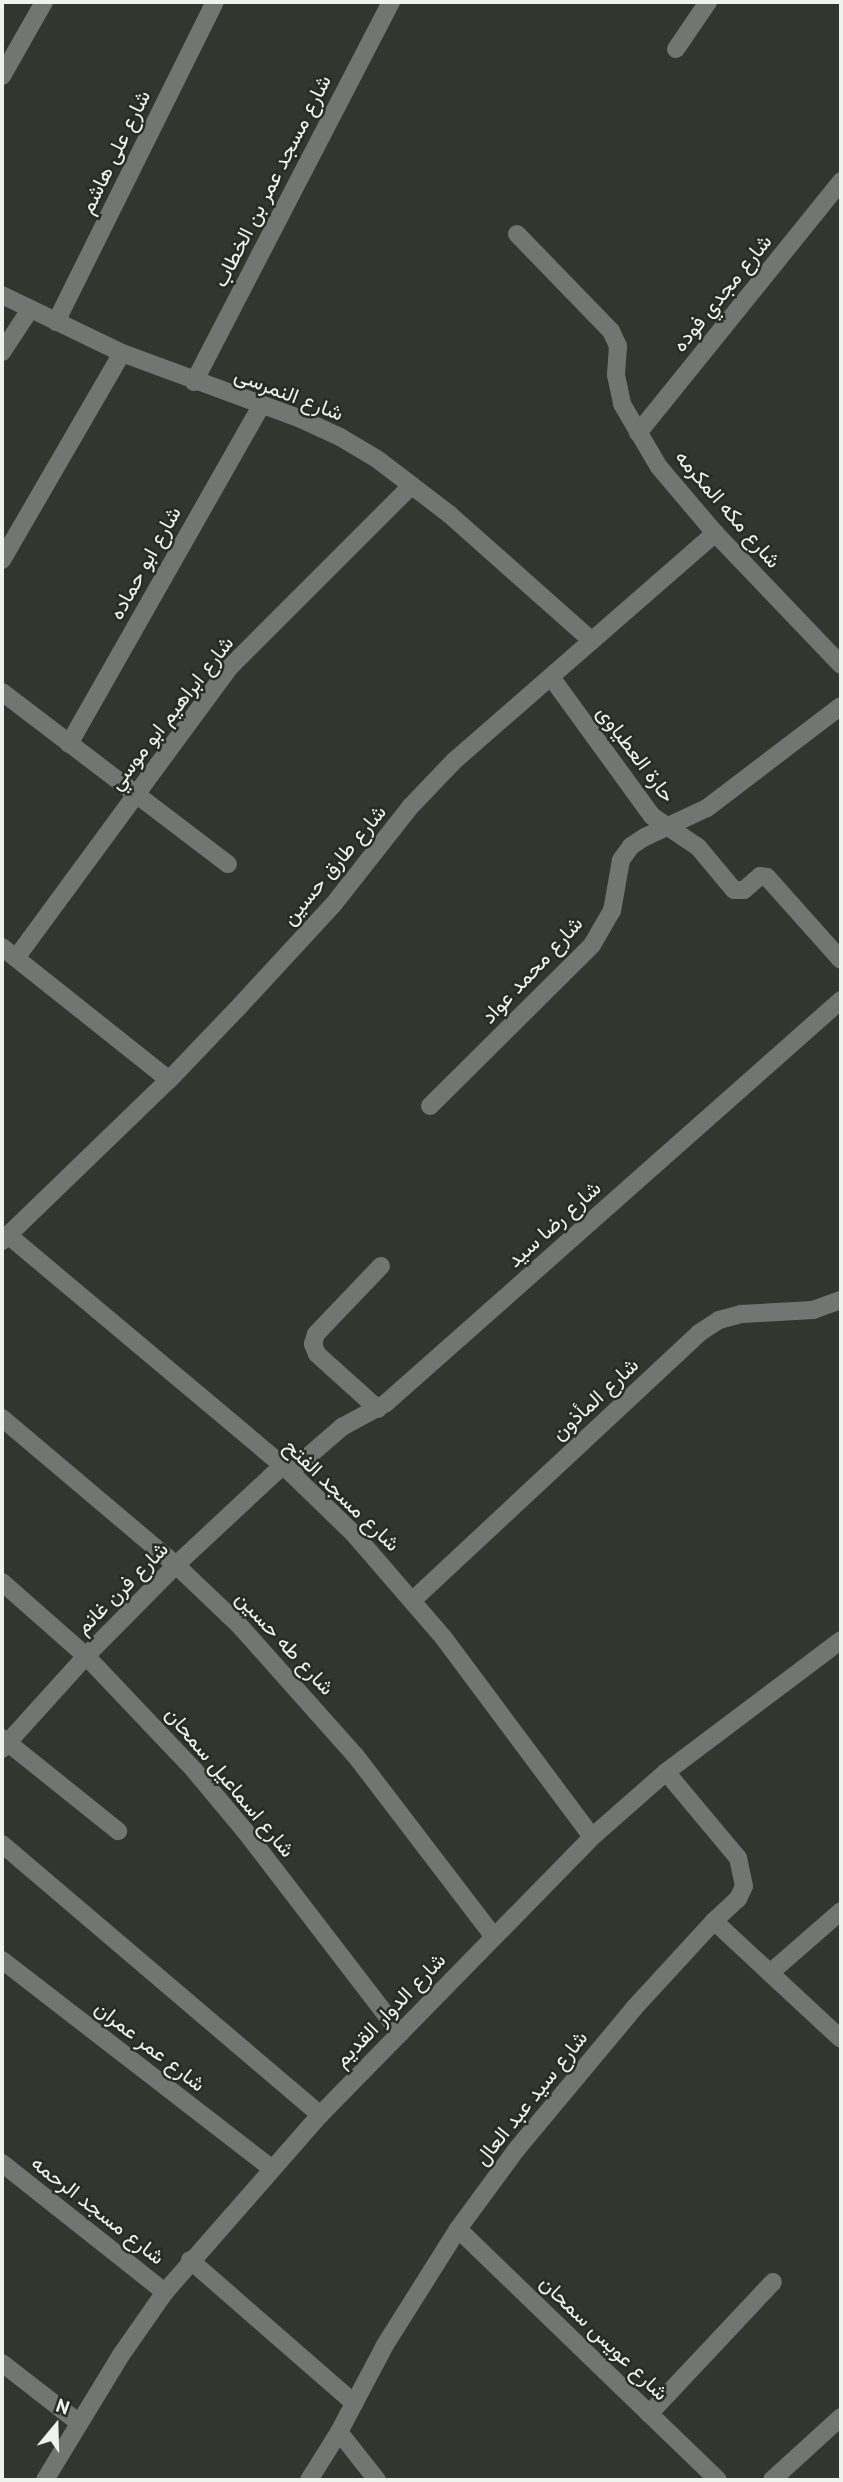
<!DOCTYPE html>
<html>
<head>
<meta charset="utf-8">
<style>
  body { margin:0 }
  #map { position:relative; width:843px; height:2482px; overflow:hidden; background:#33352f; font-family:"PT Sans",Vazirmatn,sans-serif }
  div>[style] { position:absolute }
  .minor>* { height:18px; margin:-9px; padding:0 9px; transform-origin:9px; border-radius:9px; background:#737572 }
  span { translate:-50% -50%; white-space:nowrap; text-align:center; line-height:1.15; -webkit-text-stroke:5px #292b25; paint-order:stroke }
  .street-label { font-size:21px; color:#f0f2ee }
  .frame { position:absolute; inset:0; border:4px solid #f0f2ee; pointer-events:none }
  .north { position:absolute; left:21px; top:2391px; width:70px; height:70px; -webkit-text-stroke:5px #292b25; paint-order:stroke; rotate:19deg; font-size:19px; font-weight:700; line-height:28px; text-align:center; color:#f0f2ee }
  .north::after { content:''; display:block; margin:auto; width:24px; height:32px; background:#f0f2ee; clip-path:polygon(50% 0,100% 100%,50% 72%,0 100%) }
</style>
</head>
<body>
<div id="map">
  <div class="minor">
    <div style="left:676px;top:49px;width:57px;rotate:-55.8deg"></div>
    <div style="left:2px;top:76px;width:85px;rotate:-60.4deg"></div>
    <div style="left:517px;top:234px;width:135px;rotate:45.9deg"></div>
    <div style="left:611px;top:331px;width:17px;rotate:65deg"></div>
    <div style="left:618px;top:346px;width:29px;rotate:94deg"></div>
    <div style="left:616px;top:375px;width:30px;rotate:78deg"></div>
    <div style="left:622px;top:404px;width:73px;rotate:59.6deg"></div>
    <div style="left:659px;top:467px;width:87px;rotate:49.7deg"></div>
    <div style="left:715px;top:533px;width:182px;rotate:46.3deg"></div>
    <div style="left:2px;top:295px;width:133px;rotate:25.8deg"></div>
    <div style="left:122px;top:353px;width:191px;rotate:20.2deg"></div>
    <div style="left:301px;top:419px;width:43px;rotate:24.8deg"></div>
    <div style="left:340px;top:437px;width:43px;rotate:30.7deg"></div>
    <div style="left:377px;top:459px;width:91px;rotate:37.4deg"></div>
    <div style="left:449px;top:514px;width:191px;rotate:41.6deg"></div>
    <div style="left:56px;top:322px;width:357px;rotate:-63.6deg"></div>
    <div style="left:2px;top:352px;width:49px;rotate:-56.6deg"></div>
    <div style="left:194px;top:382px;width:428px;rotate:-62.6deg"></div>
    <div style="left:638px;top:433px;width:324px;rotate:-51.1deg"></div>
    <div style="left:2px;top:560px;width:239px;rotate:-59.9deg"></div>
    <div style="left:551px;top:677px;width:172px;rotate:54deg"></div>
    <div style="left:652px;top:816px;width:55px;rotate:34deg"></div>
    <div style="left:698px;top:847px;width:56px;rotate:50.1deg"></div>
    <div style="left:734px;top:890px;width:10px"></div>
    <div style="left:744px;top:890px;width:21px;rotate:-41deg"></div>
    <div style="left:760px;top:876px;width:7px;rotate:8deg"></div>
    <div style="left:767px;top:877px;width:111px;rotate:48.3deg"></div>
    <div style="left:2px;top:692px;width:284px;rotate:37.3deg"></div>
    <div style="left:69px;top:744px;width:389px;rotate:-60.4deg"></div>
    <div style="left:2px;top:947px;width:213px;rotate:38.5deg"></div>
    <div style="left:16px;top:958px;width:361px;rotate:-53.7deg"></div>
    <div style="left:230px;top:667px;width:257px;rotate:-45deg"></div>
    <div style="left:430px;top:1106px;width:228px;rotate:-44.8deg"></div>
    <div style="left:592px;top:945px;width:39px;rotate:-60deg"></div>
    <div style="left:612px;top:911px;width:52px;rotate:-80deg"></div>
    <div style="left:621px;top:860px;width:17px;rotate:-54deg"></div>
    <div style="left:631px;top:846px;width:17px;rotate:-33deg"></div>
    <div style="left:645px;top:837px;width:68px;rotate:-25.1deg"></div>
    <div style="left:707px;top:808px;width:168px;rotate:-37.3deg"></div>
    <div style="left:8px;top:1235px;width:368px;rotate:40deg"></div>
    <div style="left:290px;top:1472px;width:89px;rotate:44.1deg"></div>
    <div style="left:354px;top:1534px;width:136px;rotate:49.2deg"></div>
    <div style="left:443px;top:1637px;width:249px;rotate:53.3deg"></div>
    <div style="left:2px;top:1241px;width:232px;rotate:-44deg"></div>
    <div style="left:169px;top:1080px;width:97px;rotate:-46.3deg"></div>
    <div style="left:236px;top:1010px;width:143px;rotate:-47.3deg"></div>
    <div style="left:333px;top:905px;width:126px;rotate:-51.8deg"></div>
    <div style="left:411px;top:806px;width:62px;rotate:-46.3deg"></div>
    <div style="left:454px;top:761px;width:347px;rotate:-41.1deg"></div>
    <div style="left:378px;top:1409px;width:82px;rotate:-138deg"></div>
    <div style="left:317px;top:1354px;width:11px;rotate:-112deg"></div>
    <div style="left:313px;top:1344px;width:10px;rotate:-73deg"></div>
    <div style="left:316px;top:1334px;width:94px;rotate:-46.3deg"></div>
    <div style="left:2px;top:1418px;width:228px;rotate:40.2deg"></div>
    <div style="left:176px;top:1565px;width:87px;rotate:43.6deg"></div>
    <div style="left:239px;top:1625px;width:174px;rotate:48.3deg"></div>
    <div style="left:355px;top:1755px;width:229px;rotate:52.6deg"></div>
    <div style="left:290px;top:1472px;width:69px;rotate:-40.9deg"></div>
    <div style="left:342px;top:1427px;width:50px;rotate:-28.6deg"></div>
    <div style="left:386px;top:1403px;width:608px;rotate:-41.53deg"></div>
    <div style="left:2px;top:1582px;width:112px;rotate:41.4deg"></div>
    <div style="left:86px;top:1656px;width:157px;rotate:46.5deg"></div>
    <div style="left:194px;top:1770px;width:80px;rotate:50.1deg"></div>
    <div style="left:245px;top:1831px;width:255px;rotate:52.5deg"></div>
    <div style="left:413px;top:1600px;width:391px;rotate:-43deg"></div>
    <div style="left:699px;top:1333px;width:24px;rotate:-33deg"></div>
    <div style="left:719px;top:1320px;width:24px;rotate:-15deg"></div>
    <div style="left:742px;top:1314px;width:71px;rotate:-3.2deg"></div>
    <div style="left:813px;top:1310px;width:30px;rotate:-20deg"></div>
    <div style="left:2px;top:1738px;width:149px;rotate:38.7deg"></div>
    <div style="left:2px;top:1749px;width:125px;rotate:-47.9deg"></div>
    <div style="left:86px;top:1656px;width:128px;rotate:-45.3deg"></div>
    <div style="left:176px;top:1565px;width:145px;rotate:-43deg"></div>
    <div style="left:2px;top:1844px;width:418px;rotate:40.4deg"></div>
    <div style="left:714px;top:1921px;width:173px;rotate:42.9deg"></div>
    <div style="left:2px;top:1960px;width:340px;rotate:37.7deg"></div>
    <div style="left:770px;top:1973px;width:94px;rotate:-41.1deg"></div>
    <div style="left:2px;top:2163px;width:208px;rotate:38.4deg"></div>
    <div style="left:458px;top:2229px;width:361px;rotate:44deg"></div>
    <div style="left:190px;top:2260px;width:218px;rotate:41.1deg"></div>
    <div style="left:2px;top:2363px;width:96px;rotate:37.8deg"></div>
    <div style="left:649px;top:2414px;width:181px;rotate:-46.8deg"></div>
    <div style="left:339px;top:2432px;width:61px;rotate:51.6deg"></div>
    <div style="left:45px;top:2480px;width:146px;rotate:-58.7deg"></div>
    <div style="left:121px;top:2355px;width:77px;rotate:-55.1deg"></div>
    <div style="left:165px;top:2292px;width:235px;rotate:-48.8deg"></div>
    <div style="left:320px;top:2115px;width:389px;rotate:-45.6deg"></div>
    <div style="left:592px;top:1837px;width:98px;rotate:-41.3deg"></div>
    <div style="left:666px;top:1772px;width:219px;rotate:-37deg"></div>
    <div style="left:309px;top:2480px;width:57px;rotate:-58deg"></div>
    <div style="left:339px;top:2432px;width:98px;rotate:-62.1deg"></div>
    <div style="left:385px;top:2345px;width:137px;rotate:-57.8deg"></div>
    <div style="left:458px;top:2229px;width:98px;rotate:-53.7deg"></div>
    <div style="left:516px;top:2150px;width:186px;rotate:-50.2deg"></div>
    <div style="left:635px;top:2007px;width:117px;rotate:-47.4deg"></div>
    <div style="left:714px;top:1921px;width:33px;rotate:-43deg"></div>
    <div style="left:738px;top:1899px;width:14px;rotate:-65deg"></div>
    <div style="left:744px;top:1886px;width:29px;rotate:-102deg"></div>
    <div style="left:738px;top:1858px;width:112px;rotate:-129.9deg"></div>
    <div style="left:772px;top:2480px;width:93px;rotate:-42.4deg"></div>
  </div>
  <div class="street-label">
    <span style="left:115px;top:152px;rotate:-64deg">شارع على هاشم</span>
    <span style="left:272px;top:181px;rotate:-63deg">شارع مسجد عمر بن الخطاب</span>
    <span style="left:722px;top:293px;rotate:-51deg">شارع مجدي فوده</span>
    <span style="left:289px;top:394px;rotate:21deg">شارع النمرسى</span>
    <span style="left:728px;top:509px;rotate:49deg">شارع مكه المكرمه</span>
    <span style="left:145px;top:563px;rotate:-61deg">شارع ابو حماده</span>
    <span style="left:171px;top:713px;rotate:-52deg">شارع ابراهيم ابو موسي</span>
    <span style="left:636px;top:754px;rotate:53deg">حارة العطياوى</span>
    <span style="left:334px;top:865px;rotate:-50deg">شارع طارق حسين</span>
    <span style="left:532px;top:970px;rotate:-47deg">شارع محمد عواد</span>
    <span style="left:554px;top:1224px;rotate:-42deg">شارع رضا سيد</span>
    <span style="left:595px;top:1399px;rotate:-43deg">شارع المأذون</span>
    <span style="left:342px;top:1495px;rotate:44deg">شارع مسجد الفتح</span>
    <span style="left:122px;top:1588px;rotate:-45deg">شارع فرن غانم</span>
    <span style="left:285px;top:1643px;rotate:47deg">شارع طه حسين</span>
    <span style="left:230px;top:1782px;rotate:50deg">شارع اسماعيل سمحان</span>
    <span style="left:390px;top:2010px;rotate:-46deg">شارع الدوار القديم</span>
    <span style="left:150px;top:2046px;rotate:38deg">شارع عمر عمران</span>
    <span style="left:531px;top:2098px;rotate:-51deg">شارع سيد عبد العال</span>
    <span style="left:98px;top:2210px;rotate:38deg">شارع مسجد الرحمه</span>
    <span style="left:604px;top:2338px;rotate:44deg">شارع عويس سمحان</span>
  </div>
  <div class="frame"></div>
  <div class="north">N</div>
</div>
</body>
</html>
